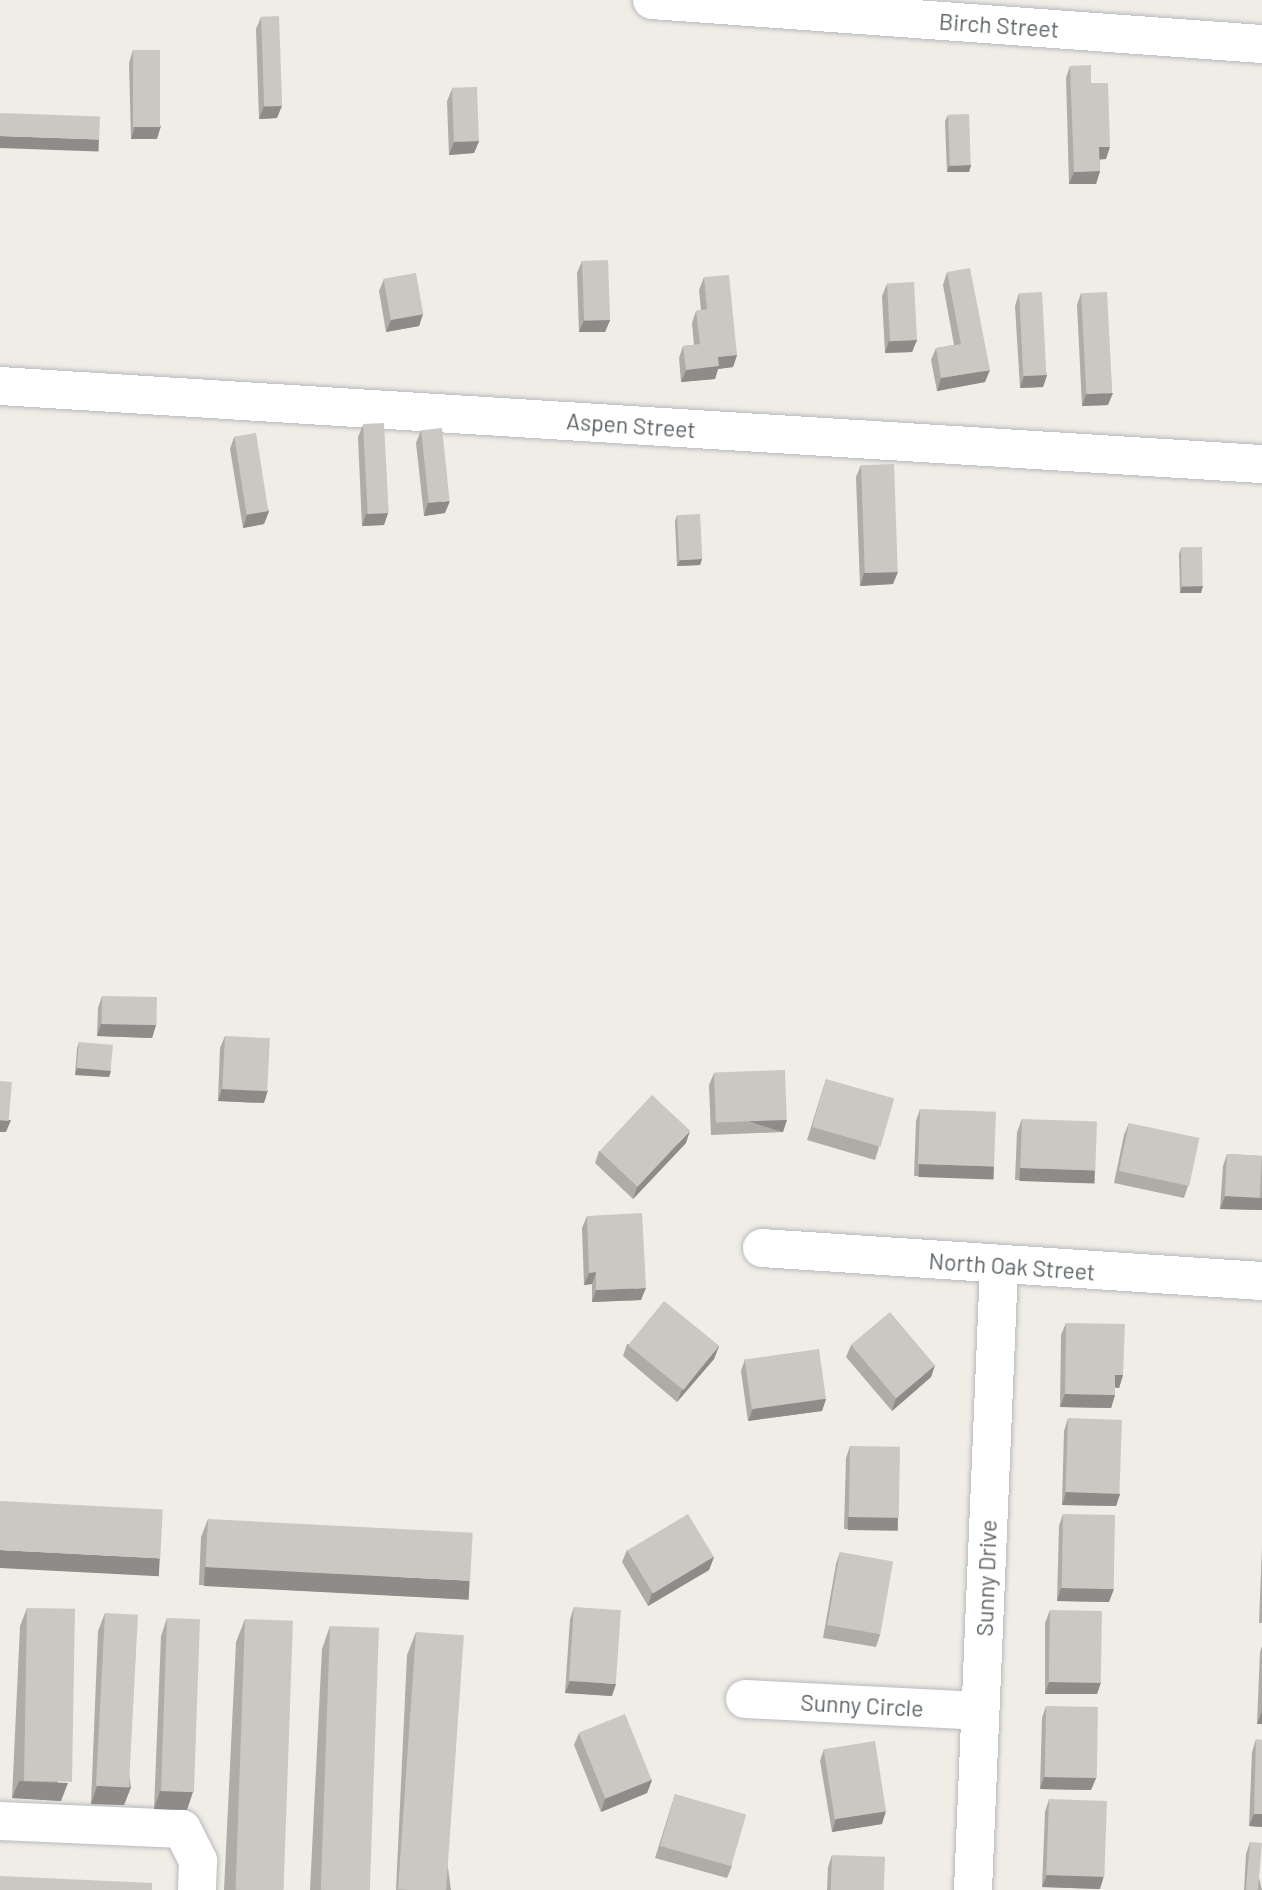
<!DOCTYPE html>
<html>
<head>
<meta charset="utf-8">
<style>
  body { margin:0 }
  #map { position:relative; width:1262px; height:1890px; overflow:hidden; background:#f0ece6; font-family:Barlow,sans-serif }
  div>[style] { position:absolute }
  .roads { filter:drop-shadow(0 0 2px #b6b9bd) drop-shadow(0 0 2px #b6b9bd) }
  .minor>* { height:38px; margin:-19px; padding:0 19px; transform-origin:19px; border-radius:19px; background:#fff }
  .wall>* { inset:0; background:#afaba7 }
  .shaded-wall>* { inset:0; background:#8e8b88; transform-origin:0 0 }
  .building>* { inset:0; background:#cbc7c2; transform-origin:0 0 }
  span { translate:-50% -50%; white-space:nowrap; text-align:center; line-height:1.15; -webkit-text-stroke:7px #fff; paint-order:stroke }
  .street-label { font-size:23px; color:#5d6367 }
</style>
</head>
<body>
<div id="map">
  <div class="roads">
    <div class="minor">
      <div style="left:652px;top:0;width:612px;rotate:4.13deg"></div>
      <div style="left:0;top:386px;width:1264px;rotate:3.54deg"></div>
      <div style="left:762px;top:1248px;width:501px;rotate:3.78deg"></div>
      <div style="left:745px;top:1699px;width:235px;rotate:2.9deg"></div>
      <div style="left:0;top:1821px;width:182px;rotate:2.5deg"></div>
      <div style="left:182px;top:1829px;width:36px;rotate:63deg"></div>
      <div style="left:198px;top:1861px;width:29px;rotate:92deg"></div>
      <div style="left:973px;top:1890px;width:625px;rotate:-87.61deg"></div>
    </div>
  </div>
  <div class="wall">
    <div style="clip-path:polygon(261px 17px,277px 118px,259px 119px,256px 29px)"></div>
    <div style="clip-path:polygon(133px 50px,157px 139px,131px 139px,129px 63px)"></div>
    <div style="clip-path:polygon(1070px 66px,1091px 83px,1106px 159px,1100px 159px,1100px 171px,1096px 184px,1069px 184px,1066px 78px)"></div>
    <div style="clip-path:polygon(452px 89px,479px 141px,474px 153px,449px 155px,447px 101px)"></div>
    <div style="clip-path:polygon(948px 115px,971px 165px,969px 172px,947px 172px,945px 121px)"></div>
    <div style="clip-path:polygon(582px 261px,610px 320px,605px 332px,579px 332px,577px 273px)"></div>
    <div style="clip-path:polygon(947px 272px,985px 382px,937px 391px,931px 360px,936px 348px,954px 345px,943px 285px)"></div>
    <div style="clip-path:polygon(704px 277px,737px 355px,733px 367px,718px 369px,715px 379px,681px 382px,679px 358px,683px 346px,694px 345px,692px 323px,696px 311px,701px 310px,699px 290px)"></div>
    <div style="clip-path:polygon(384px 279px,423px 314px,419px 326px,386px 332px,379px 291px)"></div>
    <div style="clip-path:polygon(887px 284px,917px 340px,912px 352px,885px 353px,882px 296px)"></div>
    <div style="clip-path:polygon(1019px 293px,1047px 375px,1043px 387px,1020px 388px,1015px 306px)"></div>
    <div style="clip-path:polygon(1081px 293px,1108px 405px,1082px 406px,1077px 305px)"></div>
    <div style="clip-path:polygon(363px 425px,388px 513px,384px 525px,362px 526px,358px 437px)"></div>
    <div style="clip-path:polygon(421px 430px,445px 513px,424px 516px,416px 443px)"></div>
    <div style="clip-path:polygon(234px 437px,269px 511px,264px 524px,243px 528px,230px 449px)"></div>
    <div style="clip-path:polygon(861px 465px,893px 584px,860px 586px,856px 477px)"></div>
    <div style="clip-path:polygon(677px 515px,702px 559px,700px 565px,677px 566px,675px 521px)"></div>
    <div style="clip-path:polygon(1181px 548px,1201px 593px,1180px 593px,1179px 554px)"></div>
    <div style="clip-path:polygon(102px 996px,156px 1025px,152px 1038px,97px 1036px,98px 1008px)"></div>
    <div style="clip-path:polygon(225px 1036px,264px 1103px,218px 1101px,220px 1048px)"></div>
    <div style="clip-path:polygon(79px 1042px,111px 1071px,109px 1077px,75px 1075px,77px 1048px)"></div>
    <div style="clip-path:polygon(714px 1073px,783px 1132px,711px 1135px,709px 1085px)"></div>
    <div style="clip-path:polygon(826px 1079px,879px 1147px,875px 1160px,807px 1140px)"></div>
    <div style="clip-path:polygon(920px 1109px,994px 1167px,990px 1179px,914px 1176px,916px 1121px)"></div>
    <div style="clip-path:polygon(1022px 1119px,1095px 1171px,1090px 1183px,1015px 1180px,1017px 1132px)"></div>
    <div style="clip-path:polygon(1129px 1123px,1188px 1186px,1184px 1198px,1114px 1183px,1124px 1135px)"></div>
    <div style="clip-path:polygon(686px 1143px,633px 1199px,595px 1163px,599px 1151px)"></div>
    <div style="clip-path:polygon(1227px 1154px,1262px 1156px,1262px 1210px,1220px 1209px,1223px 1166px)"></div>
    <div style="clip-path:polygon(587px 1216px,641px 1300px,592px 1302px,592px 1284px,584px 1285px,582px 1228px)"></div>
    <div style="clip-path:polygon(1066px 1323px,1123px 1375px,1119px 1388px,1115px 1387px,1115px 1395px,1111px 1408px,1060px 1407px,1061px 1335px)"></div>
    <div style="clip-path:polygon(627px 1344px,719px 1346px,714px 1359px,677px 1402px,623px 1356px)"></div>
    <div style="clip-path:polygon(851px 1345px,935px 1365px,931px 1377px,892px 1411px,846px 1357px)"></div>
    <div style="clip-path:polygon(745px 1359px,826px 1399px,822px 1411px,748px 1421px,741px 1371px)"></div>
    <div style="clip-path:polygon(1068px 1418px,1120px 1494px,1116px 1506px,1062px 1505px,1064px 1431px)"></div>
    <div style="clip-path:polygon(850px 1446px,898px 1518px,894px 1530px,844px 1529px,846px 1458px)"></div>
    <div style="clip-path:polygon(1063px 1514px,1109px 1602px,1057px 1601px,1059px 1526px)"></div>
    <div style="clip-path:polygon(208px 1519px,464px 1599px,199px 1585px,201px 1537px)"></div>
    <div style="clip-path:polygon(1262px 1547px,1262px 1623px,1259px 1623px)"></div>
    <div style="clip-path:polygon(627px 1550px,714px 1557px,709px 1570px,648px 1606px,622px 1562px)"></div>
    <div style="clip-path:polygon(840px 1552px,880px 1635px,876px 1647px,823px 1638px,836px 1564px)"></div>
    <div style="clip-path:polygon(574px 1607px,612px 1696px,565px 1693px,570px 1619px)"></div>
    <div style="clip-path:polygon(27px 1608px,61px 1801px,12px 1798px,20px 1626px)"></div>
    <div style="clip-path:polygon(1050px 1610px,1101px 1682px,1097px 1694px,1045px 1694px,1045px 1623px)"></div>
    <div style="clip-path:polygon(105px 1613px,131px 1787px,124px 1805px,91px 1804px,98px 1631px)"></div>
    <div style="clip-path:polygon(167px 1618px,187px 1810px,154px 1809px,161px 1636px)"></div>
    <div style="clip-path:polygon(245px 1619px,280px 1890px,224px 1890px,236px 1642px)"></div>
    <div style="clip-path:polygon(330px 1626px,365px 1890px,310px 1890px,322px 1649px)"></div>
    <div style="clip-path:polygon(416px 1632px,451px 1890px,396px 1890px,407px 1655px)"></div>
    <div style="clip-path:polygon(1262px 1646px,1262px 1724px,1257px 1724px,1260px 1652px)"></div>
    <div style="clip-path:polygon(1046px 1706px,1096px 1778px,1091px 1790px,1040px 1789px,1042px 1718px)"></div>
    <div style="clip-path:polygon(579px 1733px,652px 1780px,647px 1793px,601px 1812px,574px 1745px)"></div>
    <div style="clip-path:polygon(1256px 1739px,1262px 1827px,1249px 1826px,1252px 1752px)"></div>
    <div style="clip-path:polygon(824px 1749px,882px 1824px,832px 1832px,820px 1761px)"></div>
    <div style="clip-path:polygon(675px 1794px,732px 1866px,727px 1878px,655px 1858px)"></div>
    <div style="clip-path:polygon(1049px 1799px,1100px 1889px,1042px 1887px,1045px 1812px)"></div>
    <div style="clip-path:polygon(1250px 1842px,1262px 1890px,1244px 1890px,1246px 1854px)"></div>
    <div style="clip-path:polygon(832px 1855px,884px 1890px,827px 1890px,828px 1867px)"></div>
  </div>
  <div class="shaded-wall">
    <div style="clip-path:polygon(264px 106px,282px 106px,277px 118px,259px 119px)"></div>
    <div style="clip-path:polygon(161px 126px,157px 139px,131px 139px,135px 127px)"></div>
    <div style="left:0;top:136px;width:99px;height:12px;rotate:2deg"></div>
    <div style="clip-path:polygon(479px 141px,474px 153px,449px 155px,454px 142px)"></div>
    <div style="clip-path:polygon(1099px 147px,1110px 147px,1106px 159px,1095px 160px)"></div>
    <div style="clip-path:polygon(971px 165px,969px 172px,947px 172px,949px 166px)"></div>
    <div style="clip-path:polygon(1100px 171px,1096px 184px,1069px 184px,1074px 172px)"></div>
    <div style="clip-path:polygon(423px 314px,419px 326px,386px 332px,391px 320px)"></div>
    <div style="clip-path:polygon(584px 320px,610px 320px,605px 332px,579px 332px)"></div>
    <div style="clip-path:polygon(917px 340px,912px 352px,885px 353px,889px 341px)"></div>
    <div style="clip-path:polygon(737px 355px,733px 367px,718px 369px,715px 379px,681px 382px,686px 370px,718px 357px)"></div>
    <div style="clip-path:polygon(990px 370px,985px 382px,937px 391px,941px 378px)"></div>
    <div style="clip-path:polygon(1047px 375px,1043px 387px,1020px 388px,1024px 376px)"></div>
    <div style="clip-path:polygon(1113px 393px,1108px 405px,1082px 406px,1086px 394px)"></div>
    <div style="clip-path:polygon(450px 501px,445px 513px,424px 516px,428px 503px)"></div>
    <div style="clip-path:polygon(269px 511px,264px 524px,243px 528px,247px 515px)"></div>
    <div style="clip-path:polygon(388px 513px,384px 525px,362px 526px,366px 514px)"></div>
    <div style="clip-path:polygon(702px 559px,700px 565px,677px 566px,680px 560px)"></div>
    <div style="clip-path:polygon(898px 572px,893px 584px,860px 586px,864px 573px)"></div>
    <div style="clip-path:polygon(1203px 586px,1201px 593px,1180px 593px,1182px 587px)"></div>
    <div style="clip-path:polygon(101px 1024px,156px 1025px,152px 1038px,97px 1036px)"></div>
    <div style="clip-path:polygon(77px 1068px,111px 1071px,109px 1077px,75px 1075px)"></div>
    <div style="clip-path:polygon(222px 1089px,268px 1090px,264px 1103px,218px 1101px)"></div>
    <div style="clip-path:polygon(0 1120px,11px 1120px,6px 1132px,0 1132px)"></div>
    <div style="left:787px;top:1120px;width:13px;height:71px;rotate:108deg"></div>
    <div style="clip-path:polygon(690px 1131px,686px 1143px,633px 1199px,637px 1187px)"></div>
    <div style="left:919px;top:1164px;width:75px;height:13px;rotate:2deg"></div>
    <div style="left:1020px;top:1168px;width:75px;height:13px;rotate:2deg"></div>
    <div style="clip-path:polygon(1225px 1196px,1262px 1198px,1262px 1210px,1220px 1209px)"></div>
    <div style="clip-path:polygon(596px 1272px,592px 1284px,584px 1285px,589px 1273px)"></div>
    <div style="clip-path:polygon(646px 1288px,641px 1300px,592px 1302px,596px 1290px)"></div>
    <div style="clip-path:polygon(719px 1346px,714px 1359px,677px 1402px,682px 1390px)"></div>
    <div style="clip-path:polygon(935px 1365px,931px 1377px,892px 1411px,896px 1398px)"></div>
    <div style="clip-path:polygon(1115px 1375px,1123px 1375px,1119px 1388px,1111px 1387px)"></div>
    <div style="clip-path:polygon(1065px 1394px,1115px 1395px,1111px 1408px,1060px 1407px)"></div>
    <div style="clip-path:polygon(826px 1399px,822px 1411px,748px 1421px,753px 1409px)"></div>
    <div style="clip-path:polygon(1066px 1492px,1120px 1494px,1116px 1506px,1062px 1505px)"></div>
    <div style="left:848px;top:1517px;width:50px;height:13px;rotate:1deg"></div>
    <div style="left:0;top:1550px;width:160px;height:18px;rotate:3deg"></div>
    <div style="clip-path:polygon(714px 1557px,709px 1570px,648px 1606px,652px 1593px)"></div>
    <div style="left:205px;top:1567px;width:265px;height:19px;rotate:3deg"></div>
    <div style="clip-path:polygon(1061px 1588px,1114px 1589px,1109px 1602px,1057px 1601px)"></div>
    <div style="clip-path:polygon(570px 1681px,616px 1684px,612px 1696px,565px 1693px)"></div>
    <div style="clip-path:polygon(1049px 1682px,1101px 1682px,1097px 1694px,1045px 1694px)"></div>
    <div style="clip-path:polygon(1262px 1711px,1262px 1724px,1257px 1724px)"></div>
    <div style="clip-path:polygon(1044px 1777px,1096px 1778px,1091px 1790px,1040px 1789px)"></div>
    <div style="clip-path:polygon(652px 1780px,647px 1793px,601px 1812px,605px 1799px)"></div>
    <div style="clip-path:polygon(19px 1781px,68px 1783px,61px 1801px,12px 1798px)"></div>
    <div style="clip-path:polygon(97px 1786px,131px 1787px,124px 1805px,91px 1804px)"></div>
    <div style="clip-path:polygon(160px 1791px,193px 1792px,187px 1810px,154px 1809px)"></div>
    <div style="clip-path:polygon(886px 1811px,882px 1824px,832px 1832px,836px 1819px)"></div>
    <div style="clip-path:polygon(1254px 1814px,1262px 1814px,1262px 1827px,1249px 1826px)"></div>
    <div style="clip-path:polygon(1047px 1875px,1104px 1876px,1100px 1889px,1042px 1887px)"></div>
  </div>
  <div class="building">
    <div style="left:279px;top:16px;width:90px;height:18px;rotate:88deg"></div>
    <div style="left:133px;top:50px;width:27px;height:77px"></div>
    <div style="clip-path:polygon(1091px 65px,1091px 83px,1108px 83px,1110px 147px,1099px 147px,1100px 171px,1074px 172px,1070px 66px)"></div>
    <div style="left:477px;top:87px;width:54px;height:25px;rotate:88deg"></div>
    <div style="left:0;top:113px;width:100px;height:23px;rotate:2deg"></div>
    <div style="left:969px;top:114px;width:51px;height:21px;rotate:88deg"></div>
    <div style="left:608px;top:260px;width:60px;height:26px;rotate:88deg"></div>
    <div style="clip-path:polygon(970px 268px,990px 370px,941px 378px,936px 348px,961px 344px,947px 272px)"></div>
    <div style="left:416px;top:273px;width:42px;height:33px;rotate:80deg"></div>
    <div style="clip-path:polygon(729px 275px,737px 355px,718px 357px,719px 366px,686px 370px,683px 346px,700px 344px,696px 311px,707px 309px,704px 277px)"></div>
    <div style="left:914px;top:282px;width:58px;height:27px;rotate:87deg"></div>
    <div style="left:1042px;top:292px;width:83px;height:23px;rotate:87deg"></div>
    <div style="left:1107px;top:292px;width:101px;height:26px;rotate:87deg"></div>
    <div style="left:384px;top:423px;width:90px;height:21px;rotate:87deg"></div>
    <div style="left:442px;top:428px;width:73px;height:21px;rotate:84deg"></div>
    <div style="left:256px;top:433px;width:79px;height:22px;rotate:81deg"></div>
    <div style="left:894px;top:464px;width:108px;height:33px;rotate:88deg"></div>
    <div style="left:700px;top:514px;width:45px;height:23px;rotate:87deg"></div>
    <div style="left:1202px;top:547px;width:39px;height:21px;rotate:89deg"></div>
    <div style="left:102px;top:996px;width:55px;height:28px;rotate:1deg"></div>
    <div style="left:225px;top:1036px;width:45px;height:53px;rotate:3deg"></div>
    <div style="left:79px;top:1042px;width:34px;height:26px;rotate:5deg"></div>
    <div style="left:785px;top:1070px;width:50px;height:71px;rotate:88deg"></div>
    <div style="left:826px;top:1079px;width:71px;height:50px;rotate:16deg"></div>
    <div style="left:0;top:1081px;width:12px;height:39px;rotate:5deg"></div>
    <div style="left:652px;top:1095px;width:52px;height:77px;rotate:43deg"></div>
    <div style="left:920px;top:1109px;width:76px;height:55px;rotate:2deg"></div>
    <div style="left:1022px;top:1119px;width:75px;height:49px;rotate:2deg"></div>
    <div style="left:1129px;top:1123px;width:72px;height:49px;rotate:12deg"></div>
    <div style="left:1227px;top:1154px;width:35px;height:42px;rotate:3deg"></div>
    <div style="clip-path:polygon(642px 1213px,646px 1288px,596px 1290px,596px 1272px,589px 1273px,587px 1216px)"></div>
    <div style="left:664px;top:1301px;width:71px;height:57px;rotate:39deg"></div>
    <div style="left:890px;top:1312px;width:70px;height:51px;rotate:50deg"></div>
    <div style="clip-path:polygon(1066px 1323px,1125px 1324px,1123px 1375px,1115px 1375px,1115px 1395px,1065px 1394px)"></div>
    <div style="left:819px;top:1349px;width:50px;height:75px;rotate:82deg"></div>
    <div style="left:1068px;top:1418px;width:54px;height:74px;rotate:2deg"></div>
    <div style="left:850px;top:1446px;width:50px;height:71px;rotate:1deg"></div>
    <div style="left:0;top:1501px;width:163px;height:49px;rotate:3deg"></div>
    <div style="left:688px;top:1514px;width:50px;height:71px;rotate:59deg"></div>
    <div style="left:1063px;top:1514px;width:52px;height:74px;rotate:1deg"></div>
    <div style="left:208px;top:1519px;width:265px;height:48px;rotate:3deg"></div>
    <div style="left:840px;top:1552px;width:54px;height:74px;rotate:10deg"></div>
    <div style="left:574px;top:1607px;width:47px;height:74px;rotate:4deg"></div>
    <div style="left:27px;top:1608px;width:48px;height:173px;rotate:1deg"></div>
    <div style="left:1050px;top:1610px;width:52px;height:72px;rotate:1deg"></div>
    <div style="left:105px;top:1613px;width:33px;height:173px;rotate:3deg"></div>
    <div style="left:167px;top:1618px;width:33px;height:173px;rotate:2deg"></div>
    <div style="left:245px;top:1619px;width:48px;height:271px;rotate:2deg"></div>
    <div style="left:330px;top:1626px;width:49px;height:264px;rotate:2deg"></div>
    <div style="left:416px;top:1632px;width:48px;height:258px;rotate:4deg"></div>
    <div style="left:1046px;top:1706px;width:52px;height:71px;rotate:1deg"></div>
    <div style="left:625px;top:1714px;width:71px;height:50px;rotate:68deg"></div>
    <div style="clip-path:polygon(1256px 1739px,1262px 1740px,1262px 1814px,1254px 1814px)"></div>
    <div style="left:875px;top:1741px;width:71px;height:52px;rotate:81deg"></div>
    <div style="left:675px;top:1794px;width:74px;height:54px;rotate:16deg"></div>
    <div style="left:1049px;top:1799px;width:58px;height:76px;rotate:2deg"></div>
    <div style="left:1250px;top:1842px;width:12px;height:48px;rotate:5deg"></div>
    <div style="left:832px;top:1855px;width:53px;height:35px;rotate:2deg"></div>
    <div style="clip-path:polygon(0 1876px,152px 1883px,152px 1890px,0 1890px)"></div>
  </div>
  <div class="street-label">
    <span style="left:999px;top:25px;rotate:4deg">Birch Street</span>
    <span style="left:631px;top:425px;rotate:4deg">Aspen Street</span>
    <span style="left:1012px;top:1266px;rotate:4deg">North Oak Street</span>
    <span style="left:986px;top:1578px;rotate:-88deg">Sunny Drive</span>
    <span style="left:862px;top:1705px;rotate:3deg">Sunny Circle</span>
  </div>
</div>
</body>
</html>
